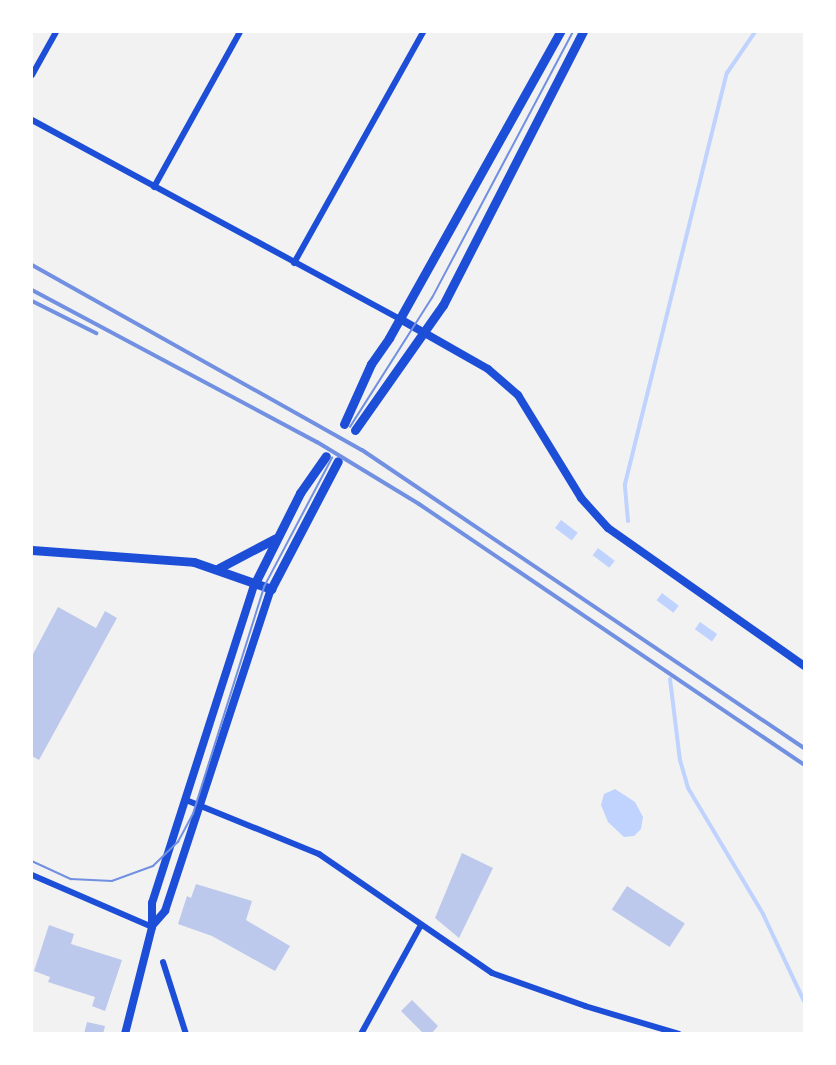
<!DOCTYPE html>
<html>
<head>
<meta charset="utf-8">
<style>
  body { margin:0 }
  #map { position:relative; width:836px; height:1065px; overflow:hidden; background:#f2f2f2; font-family:Montserrat,sans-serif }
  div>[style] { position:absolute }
  .water>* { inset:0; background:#bfd3fe; transform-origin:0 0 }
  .stream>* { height:4px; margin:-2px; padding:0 2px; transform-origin:2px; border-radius:2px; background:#bfd3fe }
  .building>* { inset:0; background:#bdc9ec; transform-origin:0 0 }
  .minor>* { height:6px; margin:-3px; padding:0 3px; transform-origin:3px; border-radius:3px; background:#1d4ed8 }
  .tertiary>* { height:8px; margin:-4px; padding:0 4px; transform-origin:4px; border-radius:4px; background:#1d4ed8 }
  .secondary>* { height:9px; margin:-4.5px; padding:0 4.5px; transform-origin:4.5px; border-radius:4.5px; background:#1d4ed8 }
  .tram>* { height:1.5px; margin:-0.75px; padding:0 0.75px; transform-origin:0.75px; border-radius:0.75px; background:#7290e2 }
  .rail>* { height:4px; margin:-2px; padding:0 2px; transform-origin:2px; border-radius:2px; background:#7290e2 }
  span { translate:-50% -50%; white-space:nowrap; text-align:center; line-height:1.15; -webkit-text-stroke:5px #fff; paint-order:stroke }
  .frame { position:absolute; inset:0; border:33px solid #fff; pointer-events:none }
</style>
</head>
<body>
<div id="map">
  <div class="water">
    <div style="left:561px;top:520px;width:21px;height:10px;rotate:37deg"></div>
    <div style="left:598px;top:548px;width:21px;height:9px;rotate:37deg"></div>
    <div style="left:662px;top:593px;width:21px;height:9px;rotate:37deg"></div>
    <div style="left:700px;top:622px;width:21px;height:9px;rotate:35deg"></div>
    <div style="clip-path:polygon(615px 789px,635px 802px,643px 817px,641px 829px,634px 836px,624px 837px,608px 822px,601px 805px,604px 794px)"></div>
  </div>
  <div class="stream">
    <div style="left:628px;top:521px;width:37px;rotate:-95deg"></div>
    <div style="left:625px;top:484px;width:423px;rotate:-76.1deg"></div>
    <div style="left:727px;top:73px;width:50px;rotate:-55.7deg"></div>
    <div style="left:670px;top:679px;width:82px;rotate:83deg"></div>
    <div style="left:680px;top:760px;width:29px;rotate:74deg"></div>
    <div style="left:688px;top:788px;width:147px;rotate:59.2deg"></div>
    <div style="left:763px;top:914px;width:96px;rotate:64.8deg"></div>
  </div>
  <div class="building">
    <div style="clip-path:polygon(58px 607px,96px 628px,105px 611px,117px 618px,39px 760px,32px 756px,32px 656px)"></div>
    <div style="clip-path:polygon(462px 853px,493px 868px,459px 938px,435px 918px)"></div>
    <div style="clip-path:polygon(196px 884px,252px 901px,246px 920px,290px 946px,275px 971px,212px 936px,178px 924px,187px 896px,191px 898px)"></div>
    <div style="left:627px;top:886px;width:69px;height:28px;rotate:33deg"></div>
    <div style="clip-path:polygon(49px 925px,74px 934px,71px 944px,122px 960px,105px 1011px,92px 1006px,95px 997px,48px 982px,50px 977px,34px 971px)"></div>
    <div style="clip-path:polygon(412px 1000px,438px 1026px,431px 1034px,424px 1034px,401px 1011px)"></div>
    <div style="clip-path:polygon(87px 1022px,105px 1026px,103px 1034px,84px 1034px)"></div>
  </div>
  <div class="minor">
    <div style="left:32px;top:75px;width:49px;rotate:-60.8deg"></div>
    <div style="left:32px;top:120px;width:418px;rotate:28.4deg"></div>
    <div style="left:154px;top:187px;width:177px;rotate:-61deg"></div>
    <div style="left:294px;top:263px;width:265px;rotate:-60.8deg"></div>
    <div style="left:186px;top:800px;width:144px;rotate:22.1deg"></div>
    <div style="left:319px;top:854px;width:210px;rotate:34.5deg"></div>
    <div style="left:492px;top:973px;width:99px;rotate:19.5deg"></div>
    <div style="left:585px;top:1006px;width:98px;rotate:16.6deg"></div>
    <div style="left:32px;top:875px;width:131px;rotate:23.4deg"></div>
    <div style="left:163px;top:962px;width:76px;rotate:72.3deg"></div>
    <div style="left:361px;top:1034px;width:124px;rotate:-61.2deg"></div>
  </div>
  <div class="tertiary">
    <div style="left:400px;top:319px;width:101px;rotate:29.6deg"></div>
    <div style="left:488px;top:369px;width:40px;rotate:41deg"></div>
    <div style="left:518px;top:395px;width:121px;rotate:58.5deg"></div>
    <div style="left:581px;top:498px;width:40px;rotate:48deg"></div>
    <div style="left:608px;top:528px;width:240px;rotate:35.1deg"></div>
    <div style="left:152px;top:926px;width:20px;rotate:-49deg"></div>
    <div style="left:165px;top:911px;width:339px;rotate:-71.8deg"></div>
    <div style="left:125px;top:1034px;width:110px;rotate:-75.8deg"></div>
    <div style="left:152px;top:927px;width:24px;rotate:-90deg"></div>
    <div style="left:152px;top:903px;width:336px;rotate:-72.2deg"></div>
  </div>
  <div class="secondary">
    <div style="left:344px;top:424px;width:66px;rotate:-65.8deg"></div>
    <div style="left:371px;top:364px;width:32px;rotate:-55deg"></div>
    <div style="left:389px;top:338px;width:351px;rotate:-60.8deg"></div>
    <div style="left:355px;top:430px;width:153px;rotate:-54.9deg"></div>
    <div style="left:443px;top:305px;width:307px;rotate:-62.9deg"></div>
    <div style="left:32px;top:550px;width:162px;rotate:4.2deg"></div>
    <div style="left:194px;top:562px;width:82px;rotate:19.3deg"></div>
    <div style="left:271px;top:589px;width:144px;rotate:-62.4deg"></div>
    <div style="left:219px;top:568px;width:64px;rotate:-27.8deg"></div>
    <div style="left:255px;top:583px;width:101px;rotate:-63.4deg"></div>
    <div style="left:300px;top:493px;width:45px;rotate:-54.9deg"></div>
  </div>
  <div class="tram">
    <div style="left:350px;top:427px;width:153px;rotate:-57.6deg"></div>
    <div style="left:432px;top:298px;width:301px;rotate:-62.1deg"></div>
    <div style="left:32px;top:861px;width:43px;rotate:24.8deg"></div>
    <div style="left:71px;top:879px;width:41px;rotate:2.8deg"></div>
    <div style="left:112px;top:881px;width:44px;rotate:-20.1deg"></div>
    <div style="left:153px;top:866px;width:35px;rotate:-44deg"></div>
    <div style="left:178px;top:842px;width:32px;rotate:-62deg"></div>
    <div style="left:193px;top:814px;width:238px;rotate:-72.6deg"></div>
    <div style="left:264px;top:587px;width:146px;rotate:-62.2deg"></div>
  </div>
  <div class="rail">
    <div style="left:32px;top:265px;width:378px;rotate:29.3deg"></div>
    <div style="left:362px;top:450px;width:533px;rotate:33.99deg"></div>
    <div style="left:32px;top:290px;width:323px;rotate:28.1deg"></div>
    <div style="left:317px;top:442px;width:119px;rotate:31.3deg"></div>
    <div style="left:419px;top:504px;width:465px;rotate:34.1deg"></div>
    <div style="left:32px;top:301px;width:72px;rotate:26.6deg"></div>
  </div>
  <div class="frame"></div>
</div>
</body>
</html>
